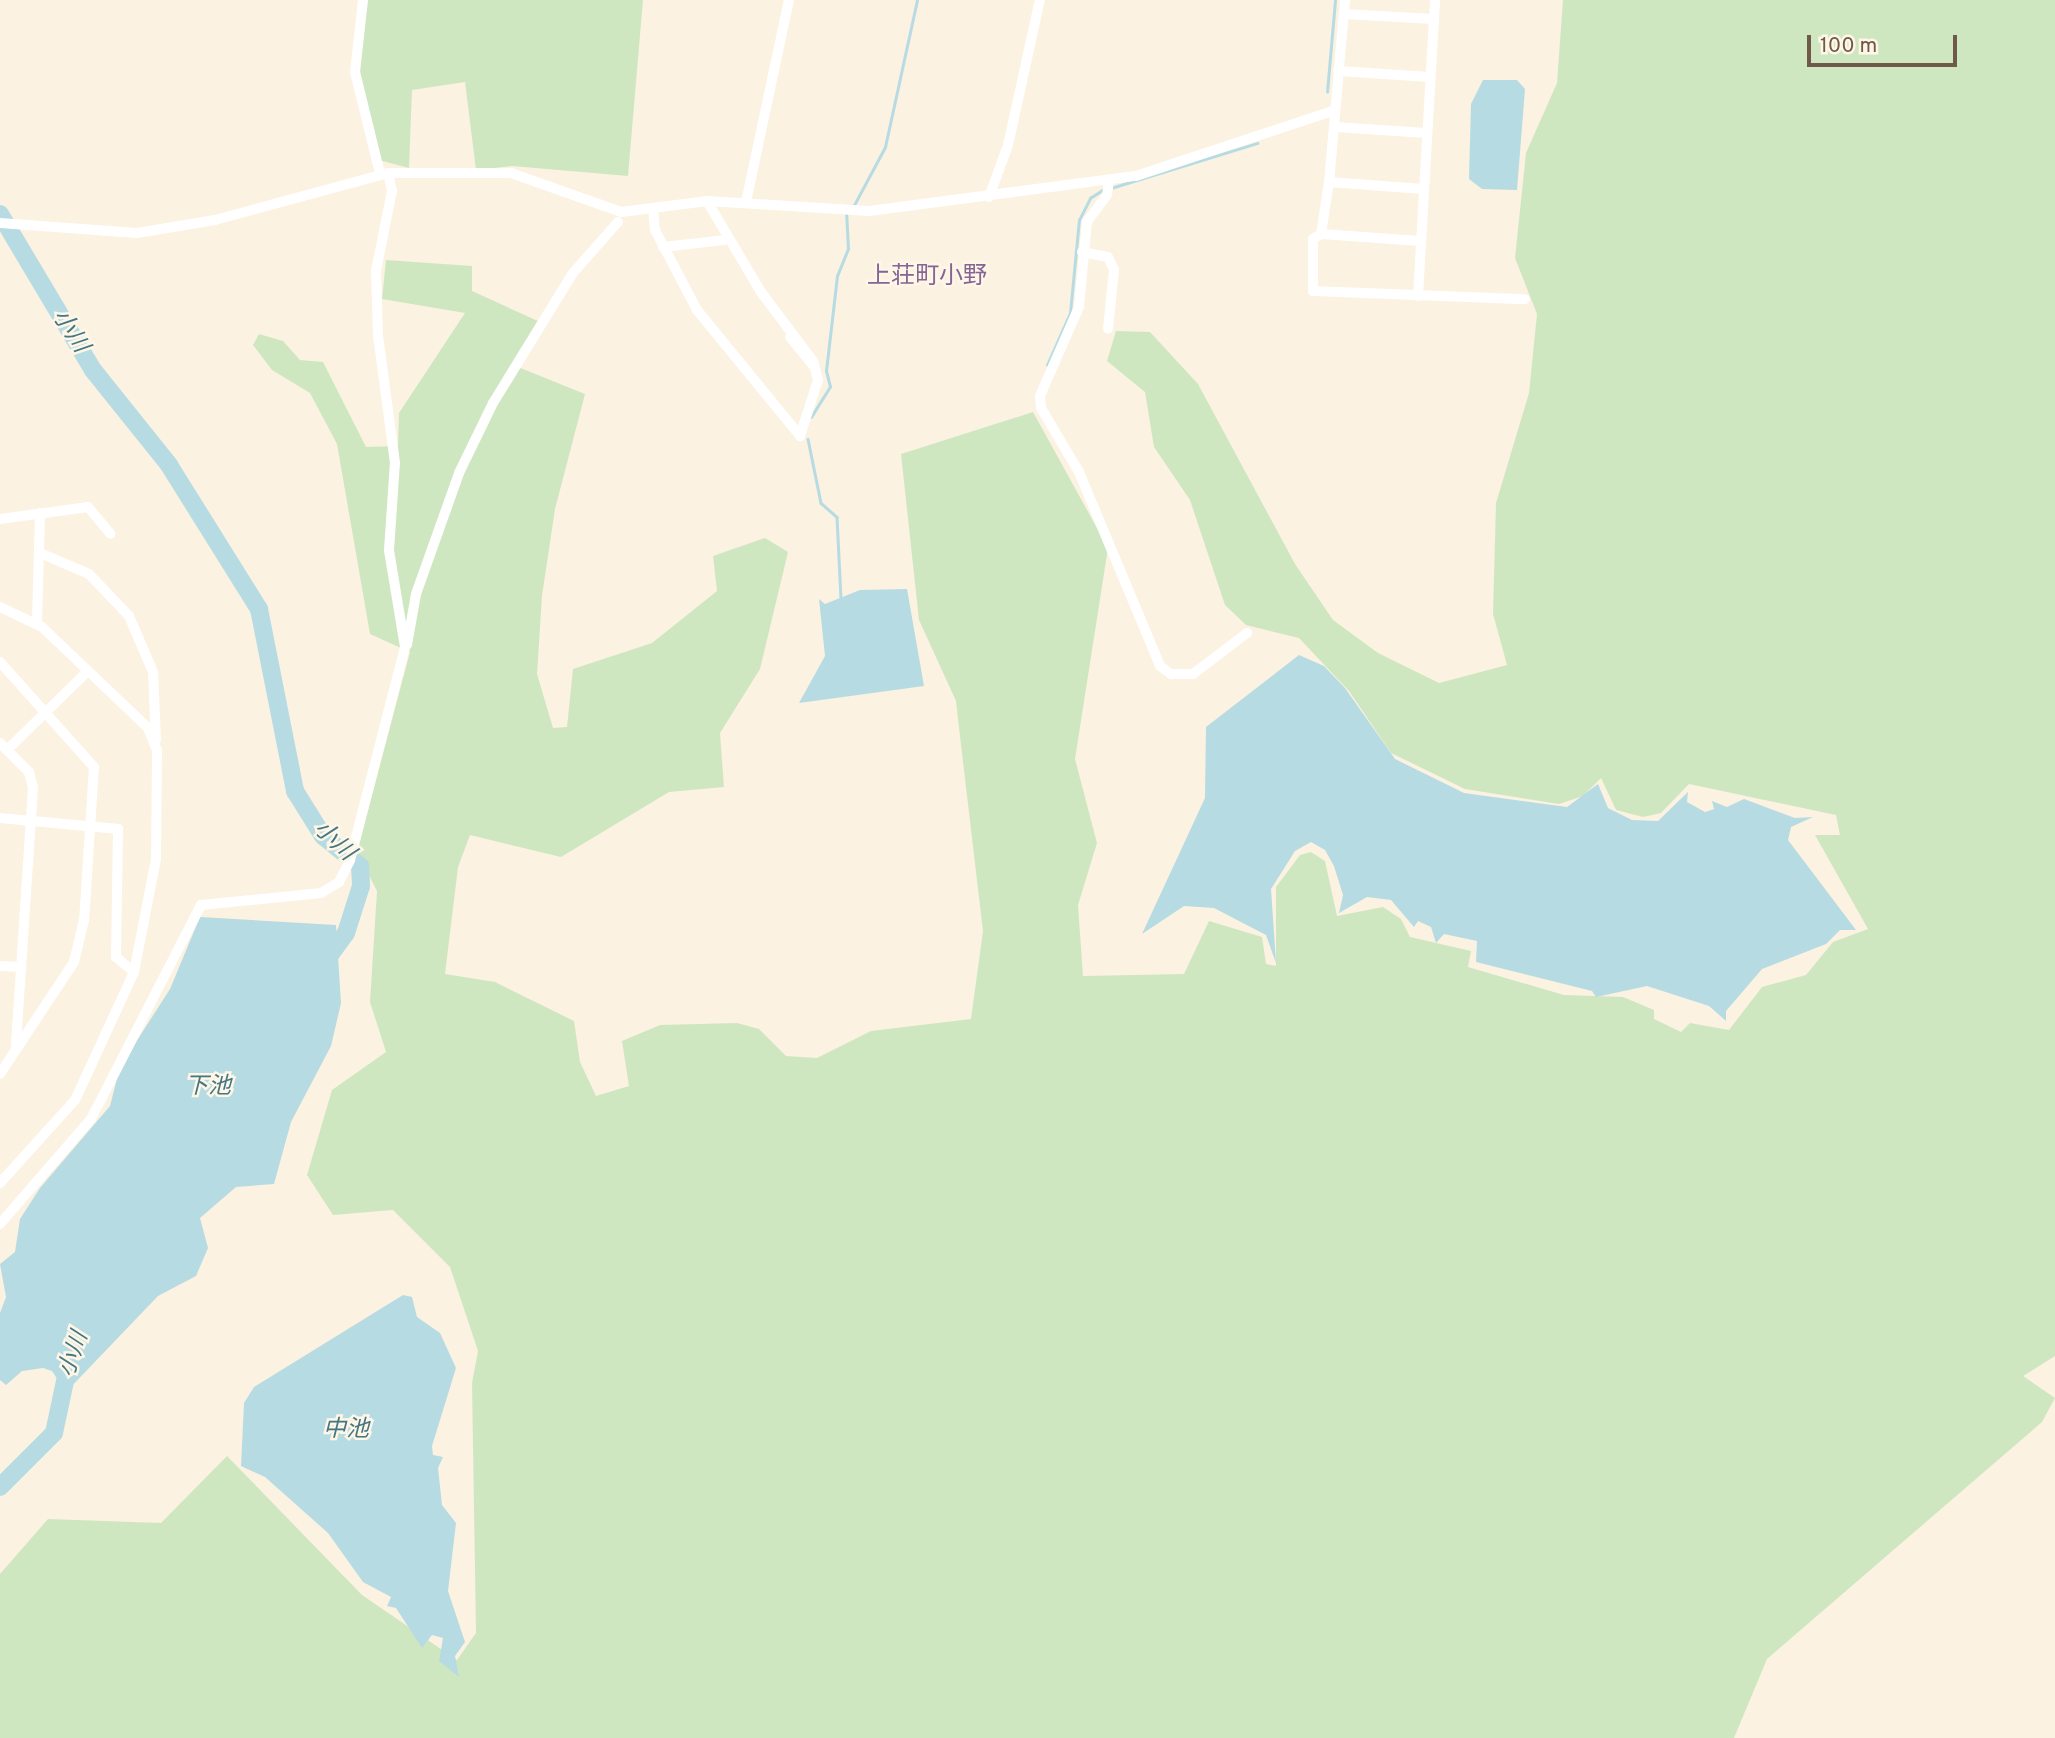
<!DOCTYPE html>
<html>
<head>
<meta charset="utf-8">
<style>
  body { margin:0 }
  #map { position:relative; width:2055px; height:1738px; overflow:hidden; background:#fbf2e1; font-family:Overpass,"Noto Sans JP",sans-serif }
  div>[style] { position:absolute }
  .green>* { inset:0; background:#cfe7c1 }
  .water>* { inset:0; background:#b7dbe3 }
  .stream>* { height:2.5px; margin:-1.25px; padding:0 1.25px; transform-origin:1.25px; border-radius:1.25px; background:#b7dbe3 }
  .river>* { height:18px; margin:-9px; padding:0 9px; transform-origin:9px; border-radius:9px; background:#b7dbe3 }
  .minor>* { height:10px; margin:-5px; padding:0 5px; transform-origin:5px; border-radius:5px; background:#fff }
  span { translate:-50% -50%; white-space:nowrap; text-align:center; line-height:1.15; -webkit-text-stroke:5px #fef6e7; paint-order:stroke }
  .water-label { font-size:23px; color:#447684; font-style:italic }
  .quarter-label { font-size:24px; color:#866594 }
  .scale { position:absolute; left:1807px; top:35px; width:150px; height:32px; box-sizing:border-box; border:4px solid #715949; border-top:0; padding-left:9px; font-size:21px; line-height:24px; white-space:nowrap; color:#715949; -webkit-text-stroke:5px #fef6e7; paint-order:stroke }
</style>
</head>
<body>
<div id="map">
  <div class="green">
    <div style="clip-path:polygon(365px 0,643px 0,628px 176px,512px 166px,476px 170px,465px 82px,412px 90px,409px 168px,379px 160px,359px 76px)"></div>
    <div style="clip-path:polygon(1563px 0,2055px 0,2055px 1356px,2023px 1376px,2055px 1398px,2042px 1422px,1767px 1659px,1734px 1738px,0 1738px,0 1574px,48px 1519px,161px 1523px,227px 1456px,362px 1595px,457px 1660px,476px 1633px,472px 1383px,478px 1351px,450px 1267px,393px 1210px,333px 1215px,307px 1175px,332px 1090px,386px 1052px,370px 1002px,377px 891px,357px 852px,410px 652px,370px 634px,337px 444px,310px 393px,272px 370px,253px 345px,259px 334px,283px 341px,300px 360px,323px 362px,366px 447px,398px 446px,399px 413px,465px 313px,382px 299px,386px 260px,472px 266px,472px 291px,540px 322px,513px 365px,585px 394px,555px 509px,542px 596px,537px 674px,553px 728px,567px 727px,573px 669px,652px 643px,717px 591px,713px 556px,765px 538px,788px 552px,760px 669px,720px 733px,724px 787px,669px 792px,561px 857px,470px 835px,458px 867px,445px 974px,495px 982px,574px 1021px,580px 1062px,596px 1096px,629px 1086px,622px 1041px,660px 1025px,737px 1023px,759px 1029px,786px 1056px,817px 1058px,871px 1031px,971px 1019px,983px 931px,961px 745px,956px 701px,919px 620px,901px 454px,1033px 412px,1108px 548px,1075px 759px,1097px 843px,1078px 905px,1083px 976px,1184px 974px,1209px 921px,1262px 937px,1266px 964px,1276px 966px,1276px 887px,1300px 855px,1311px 852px,1325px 861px,1337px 916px,1383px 907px,1401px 919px,1410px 937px,1471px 951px,1468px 967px,1564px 995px,1623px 997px,1654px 1010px,1654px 1019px,1681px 1032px,1690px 1023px,1729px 1030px,1762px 987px,1806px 975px,1833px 942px,1868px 929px,1815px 835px,1840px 835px,1836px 815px,1689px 784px,1661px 813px,1643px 817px,1616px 810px,1601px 778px,1583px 796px,1559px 804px,1465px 789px,1391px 753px,1349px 691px,1299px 638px,1246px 625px,1225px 605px,1190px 500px,1154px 447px,1145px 392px,1107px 361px,1116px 331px,1150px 332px,1198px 384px,1295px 564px,1333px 620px,1378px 653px,1439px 683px,1507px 665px,1493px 614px,1496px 503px,1529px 393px,1537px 314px,1515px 258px,1526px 153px,1557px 83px)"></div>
  </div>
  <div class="water">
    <div style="clip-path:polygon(1483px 80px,1517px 80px,1525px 89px,1517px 190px,1482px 189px,1469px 179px,1471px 104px)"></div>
    <div style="clip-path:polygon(907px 589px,924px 686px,799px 703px,825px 656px,819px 599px,825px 604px,860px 590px)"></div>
    <div style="clip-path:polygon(1299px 655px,1324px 666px,1345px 688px,1395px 759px,1464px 793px,1567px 807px,1598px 784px,1608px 808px,1632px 820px,1658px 821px,1688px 792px,1687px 802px,1705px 812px,1714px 809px,1712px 801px,1727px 807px,1744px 799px,1795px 818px,1813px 817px,1791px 827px,1788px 840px,1856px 930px,1840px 930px,1826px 944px,1762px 969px,1726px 1011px,1726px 1021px,1709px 1006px,1647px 986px,1596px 997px,1592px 991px,1476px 962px,1477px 941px,1444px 934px,1436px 943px,1431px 927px,1418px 921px,1414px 927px,1391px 900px,1367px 897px,1339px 913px,1343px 895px,1334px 866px,1325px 850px,1311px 842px,1295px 851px,1271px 889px,1276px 963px,1266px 935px,1214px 908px,1184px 906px,1142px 934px,1205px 798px,1206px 727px)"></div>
    <div style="clip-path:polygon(200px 917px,336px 925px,341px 1003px,331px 1046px,291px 1122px,274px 1184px,236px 1187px,200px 1218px,208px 1248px,196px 1276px,158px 1296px,66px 1392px,52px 1371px,43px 1368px,22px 1371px,6px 1385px,0 1380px,0 1313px,6px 1297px,0 1264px,15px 1252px,20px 1219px,40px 1188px,110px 1106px,120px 1067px,170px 989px)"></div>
    <div style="clip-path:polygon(403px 1295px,412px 1297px,417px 1317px,440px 1333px,456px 1368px,432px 1446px,433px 1455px,443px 1457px,438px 1468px,442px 1505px,456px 1523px,448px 1591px,465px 1642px,455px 1656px,459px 1677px,439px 1661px,443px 1638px,432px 1635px,422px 1648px,396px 1608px,387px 1606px,391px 1597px,363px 1582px,328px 1533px,265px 1477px,241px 1466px,244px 1403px,254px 1387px)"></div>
  </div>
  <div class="stream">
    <div style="left:1327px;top:92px;width:92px;rotate:-85deg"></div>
    <div style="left:1111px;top:188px;width:153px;rotate:-17.1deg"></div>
    <div style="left:853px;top:207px;width:68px;rotate:-61.9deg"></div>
    <div style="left:885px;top:147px;width:150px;rotate:-77.7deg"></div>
    <div style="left:1047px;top:365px;width:57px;rotate:-66.1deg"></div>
    <div style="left:1070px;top:313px;width:93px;rotate:-84.5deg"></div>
    <div style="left:1079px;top:220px;width:25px;rotate:-63deg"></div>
    <div style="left:1090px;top:198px;width:17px;rotate:-33deg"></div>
    <div style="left:811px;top:417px;width:36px;rotate:-58deg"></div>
    <div style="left:830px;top:387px;width:16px;rotate:-104deg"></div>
    <div style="left:826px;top:371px;width:96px;rotate:-83.4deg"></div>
    <div style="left:837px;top:276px;width:29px;rotate:-68deg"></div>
    <div style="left:848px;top:249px;width:35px;rotate:-93deg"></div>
    <div style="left:808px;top:439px;width:65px;rotate:78.5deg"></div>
    <div style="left:821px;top:503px;width:21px;rotate:41deg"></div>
    <div style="left:837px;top:517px;width:83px;rotate:87.2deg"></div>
  </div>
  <div class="river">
    <div style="left:0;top:214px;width:182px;rotate:59.2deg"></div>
    <div style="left:93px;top:370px;width:122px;rotate:51.3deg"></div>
    <div style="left:169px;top:465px;width:170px;rotate:58deg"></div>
    <div style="left:259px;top:609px;width:186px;rotate:78.8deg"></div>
    <div style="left:295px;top:791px;width:53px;rotate:58.1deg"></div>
    <div style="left:323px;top:836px;width:48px;rotate:39deg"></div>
    <div style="left:360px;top:866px;width:20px;rotate:87deg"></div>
    <div style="left:361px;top:886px;width:49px;rotate:107.7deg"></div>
    <div style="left:346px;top:933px;width:34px;rotate:126deg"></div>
    <div style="left:0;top:1487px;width:76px;rotate:-45deg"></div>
    <div style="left:54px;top:1433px;width:67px;rotate:-78deg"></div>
  </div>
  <div class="minor">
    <div style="left:363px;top:0;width:72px;rotate:96.3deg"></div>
    <div style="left:355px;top:72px;width:105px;rotate:76.2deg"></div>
    <div style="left:1345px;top:0;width:183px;rotate:95deg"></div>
    <div style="left:1329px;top:182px;width:53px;rotate:98.7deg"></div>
    <div style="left:1321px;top:234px;width:9px;rotate:148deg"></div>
    <div style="left:1313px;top:239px;width:52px;rotate:90deg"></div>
    <div style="left:1313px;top:291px;width:212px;rotate:2.2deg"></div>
    <div style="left:1344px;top:14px;width:90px;rotate:3.2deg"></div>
    <div style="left:1338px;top:71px;width:92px;rotate:3.7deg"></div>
    <div style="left:1336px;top:127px;width:90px;rotate:3.8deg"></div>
    <div style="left:1109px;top:181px;width:14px;rotate:98deg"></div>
    <div style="left:1107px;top:195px;width:34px;rotate:127deg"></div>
    <div style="left:1087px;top:222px;width:85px;rotate:95.4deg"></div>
    <div style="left:1079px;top:307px;width:97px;rotate:113.7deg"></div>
    <div style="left:1040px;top:396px;width:12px;rotate:85deg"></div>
    <div style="left:1041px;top:408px;width:74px;rotate:59.3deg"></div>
    <div style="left:1079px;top:472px;width:210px;rotate:67.3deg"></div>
    <div style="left:1160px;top:666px;width:14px;rotate:36deg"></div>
    <div style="left:1171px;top:674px;width:22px"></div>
    <div style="left:1193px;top:674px;width:68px;rotate:-37.2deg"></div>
    <div style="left:1329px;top:182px;width:94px;rotate:4.3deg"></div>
    <div style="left:989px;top:197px;width:55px;rotate:-69.9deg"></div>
    <div style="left:1008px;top:145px;width:148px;rotate:-77.6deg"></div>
    <div style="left:707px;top:201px;width:106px;rotate:59.3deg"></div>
    <div style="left:761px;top:292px;width:86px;rotate:53deg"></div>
    <div style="left:813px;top:361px;width:20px;rotate:75deg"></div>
    <div style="left:818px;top:380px;width:59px;rotate:107.8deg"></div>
    <div style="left:746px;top:202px;width:207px;rotate:-78deg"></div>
    <div style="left:653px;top:208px;width:22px;rotate:85deg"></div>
    <div style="left:655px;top:230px;width:90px;rotate:62.3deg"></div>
    <div style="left:697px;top:310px;width:163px;rotate:50.7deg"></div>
    <div style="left:0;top:223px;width:137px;rotate:4.2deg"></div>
    <div style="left:137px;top:233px;width:79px;rotate:-9.5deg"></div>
    <div style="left:215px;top:220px;width:179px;rotate:-15.2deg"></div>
    <div style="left:388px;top:173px;width:123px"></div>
    <div style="left:511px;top:173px;width:117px;rotate:19.5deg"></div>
    <div style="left:621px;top:212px;width:87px;rotate:-7.3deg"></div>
    <div style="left:707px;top:201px;width:162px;rotate:3.5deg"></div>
    <div style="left:869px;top:211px;width:269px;rotate:-7.5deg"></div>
    <div style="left:1136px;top:176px;width:207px;rotate:-18.3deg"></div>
    <div style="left:1321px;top:234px;width:99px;rotate:4deg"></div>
    <div style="left:663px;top:247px;width:61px;rotate:-6.5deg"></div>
    <div style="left:1082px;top:252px;width:26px;rotate:11deg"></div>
    <div style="left:1108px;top:257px;width:14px;rotate:65deg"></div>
    <div style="left:1114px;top:270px;width:59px;rotate:95.8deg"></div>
    <div style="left:1418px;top:296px;width:296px;rotate:-86.7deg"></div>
    <div style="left:790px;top:337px;width:36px;rotate:51deg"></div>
    <div style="left:0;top:519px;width:89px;rotate:-7.8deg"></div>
    <div style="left:88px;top:507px;width:35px;rotate:50deg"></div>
    <div style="left:40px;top:553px;width:53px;rotate:23.2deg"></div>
    <div style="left:89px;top:574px;width:58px;rotate:46.4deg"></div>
    <div style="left:129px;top:616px;width:61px;rotate:66.8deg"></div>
    <div style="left:153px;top:672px;width:68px;rotate:87.5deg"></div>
    <div style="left:0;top:607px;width:47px;rotate:25.5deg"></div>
    <div style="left:42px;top:627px;width:146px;rotate:43.6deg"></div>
    <div style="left:148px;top:728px;width:24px;rotate:68deg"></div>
    <div style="left:157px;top:750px;width:109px;rotate:90.5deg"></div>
    <div style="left:156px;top:859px;width:115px;rotate:101deg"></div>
    <div style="left:134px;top:972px;width:141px;rotate:114.7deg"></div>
    <div style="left:75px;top:1100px;width:112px;rotate:132.1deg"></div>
    <div style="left:37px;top:622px;width:109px;rotate:-88.4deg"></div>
    <div style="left:407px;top:645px;width:52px;rotate:-80deg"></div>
    <div style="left:416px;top:594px;width:128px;rotate:-70.4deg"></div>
    <div style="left:459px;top:473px;width:78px;rotate:-64.1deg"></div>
    <div style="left:493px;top:403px;width:153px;rotate:-58.4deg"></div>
    <div style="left:573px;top:273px;width:68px;rotate:-48.6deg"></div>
    <div style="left:0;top:662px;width:141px;rotate:48.2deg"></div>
    <div style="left:94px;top:767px;width:153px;rotate:93.7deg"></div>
    <div style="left:84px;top:920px;width:43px;rotate:103.4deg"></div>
    <div style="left:74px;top:962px;width:134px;rotate:123.5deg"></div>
    <div style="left:0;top:743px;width:41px;rotate:45deg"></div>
    <div style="left:29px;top:772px;width:16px;rotate:76deg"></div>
    <div style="left:33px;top:788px;width:259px;rotate:93.8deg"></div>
    <div style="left:7px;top:750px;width:112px;rotate:-44.3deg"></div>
    <div style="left:0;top:818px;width:119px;rotate:5.3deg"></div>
    <div style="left:118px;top:829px;width:128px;rotate:90.9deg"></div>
    <div style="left:116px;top:957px;width:23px;rotate:40deg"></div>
    <div style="left:0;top:966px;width:21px;rotate:3deg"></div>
    <div style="left:0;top:1224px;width:139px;rotate:-49.1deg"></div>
    <div style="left:91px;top:1119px;width:241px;rotate:-62.8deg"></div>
    <div style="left:201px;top:905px;width:121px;rotate:-5.7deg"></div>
    <div style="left:321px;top:893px;width:21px;rotate:-31deg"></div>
    <div style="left:339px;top:882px;width:25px;rotate:-63deg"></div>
    <div style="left:350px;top:860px;width:220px;rotate:-75.5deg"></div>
    <div style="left:405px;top:647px;width:98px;rotate:-99.4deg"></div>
    <div style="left:389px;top:550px;width:87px;rotate:-86.1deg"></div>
    <div style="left:395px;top:463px;width:128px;rotate:-97.6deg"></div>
    <div style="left:378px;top:336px;width:65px;rotate:-91.8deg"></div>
    <div style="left:376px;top:271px;width:82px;rotate:-78.7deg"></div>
    <div style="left:392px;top:191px;width:18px;rotate:-103deg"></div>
  </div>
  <div class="water-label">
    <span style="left:69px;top:332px;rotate:57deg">小川</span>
    <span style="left:333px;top:842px;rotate:43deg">小川</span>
    <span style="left:208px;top:1088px">下池</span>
    <span style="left:75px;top:1355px;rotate:-71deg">小川</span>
    <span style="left:346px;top:1431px">中池</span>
  </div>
  <div class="quarter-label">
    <span style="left:927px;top:278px">上荘町小野</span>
  </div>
  <div class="scale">100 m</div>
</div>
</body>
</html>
